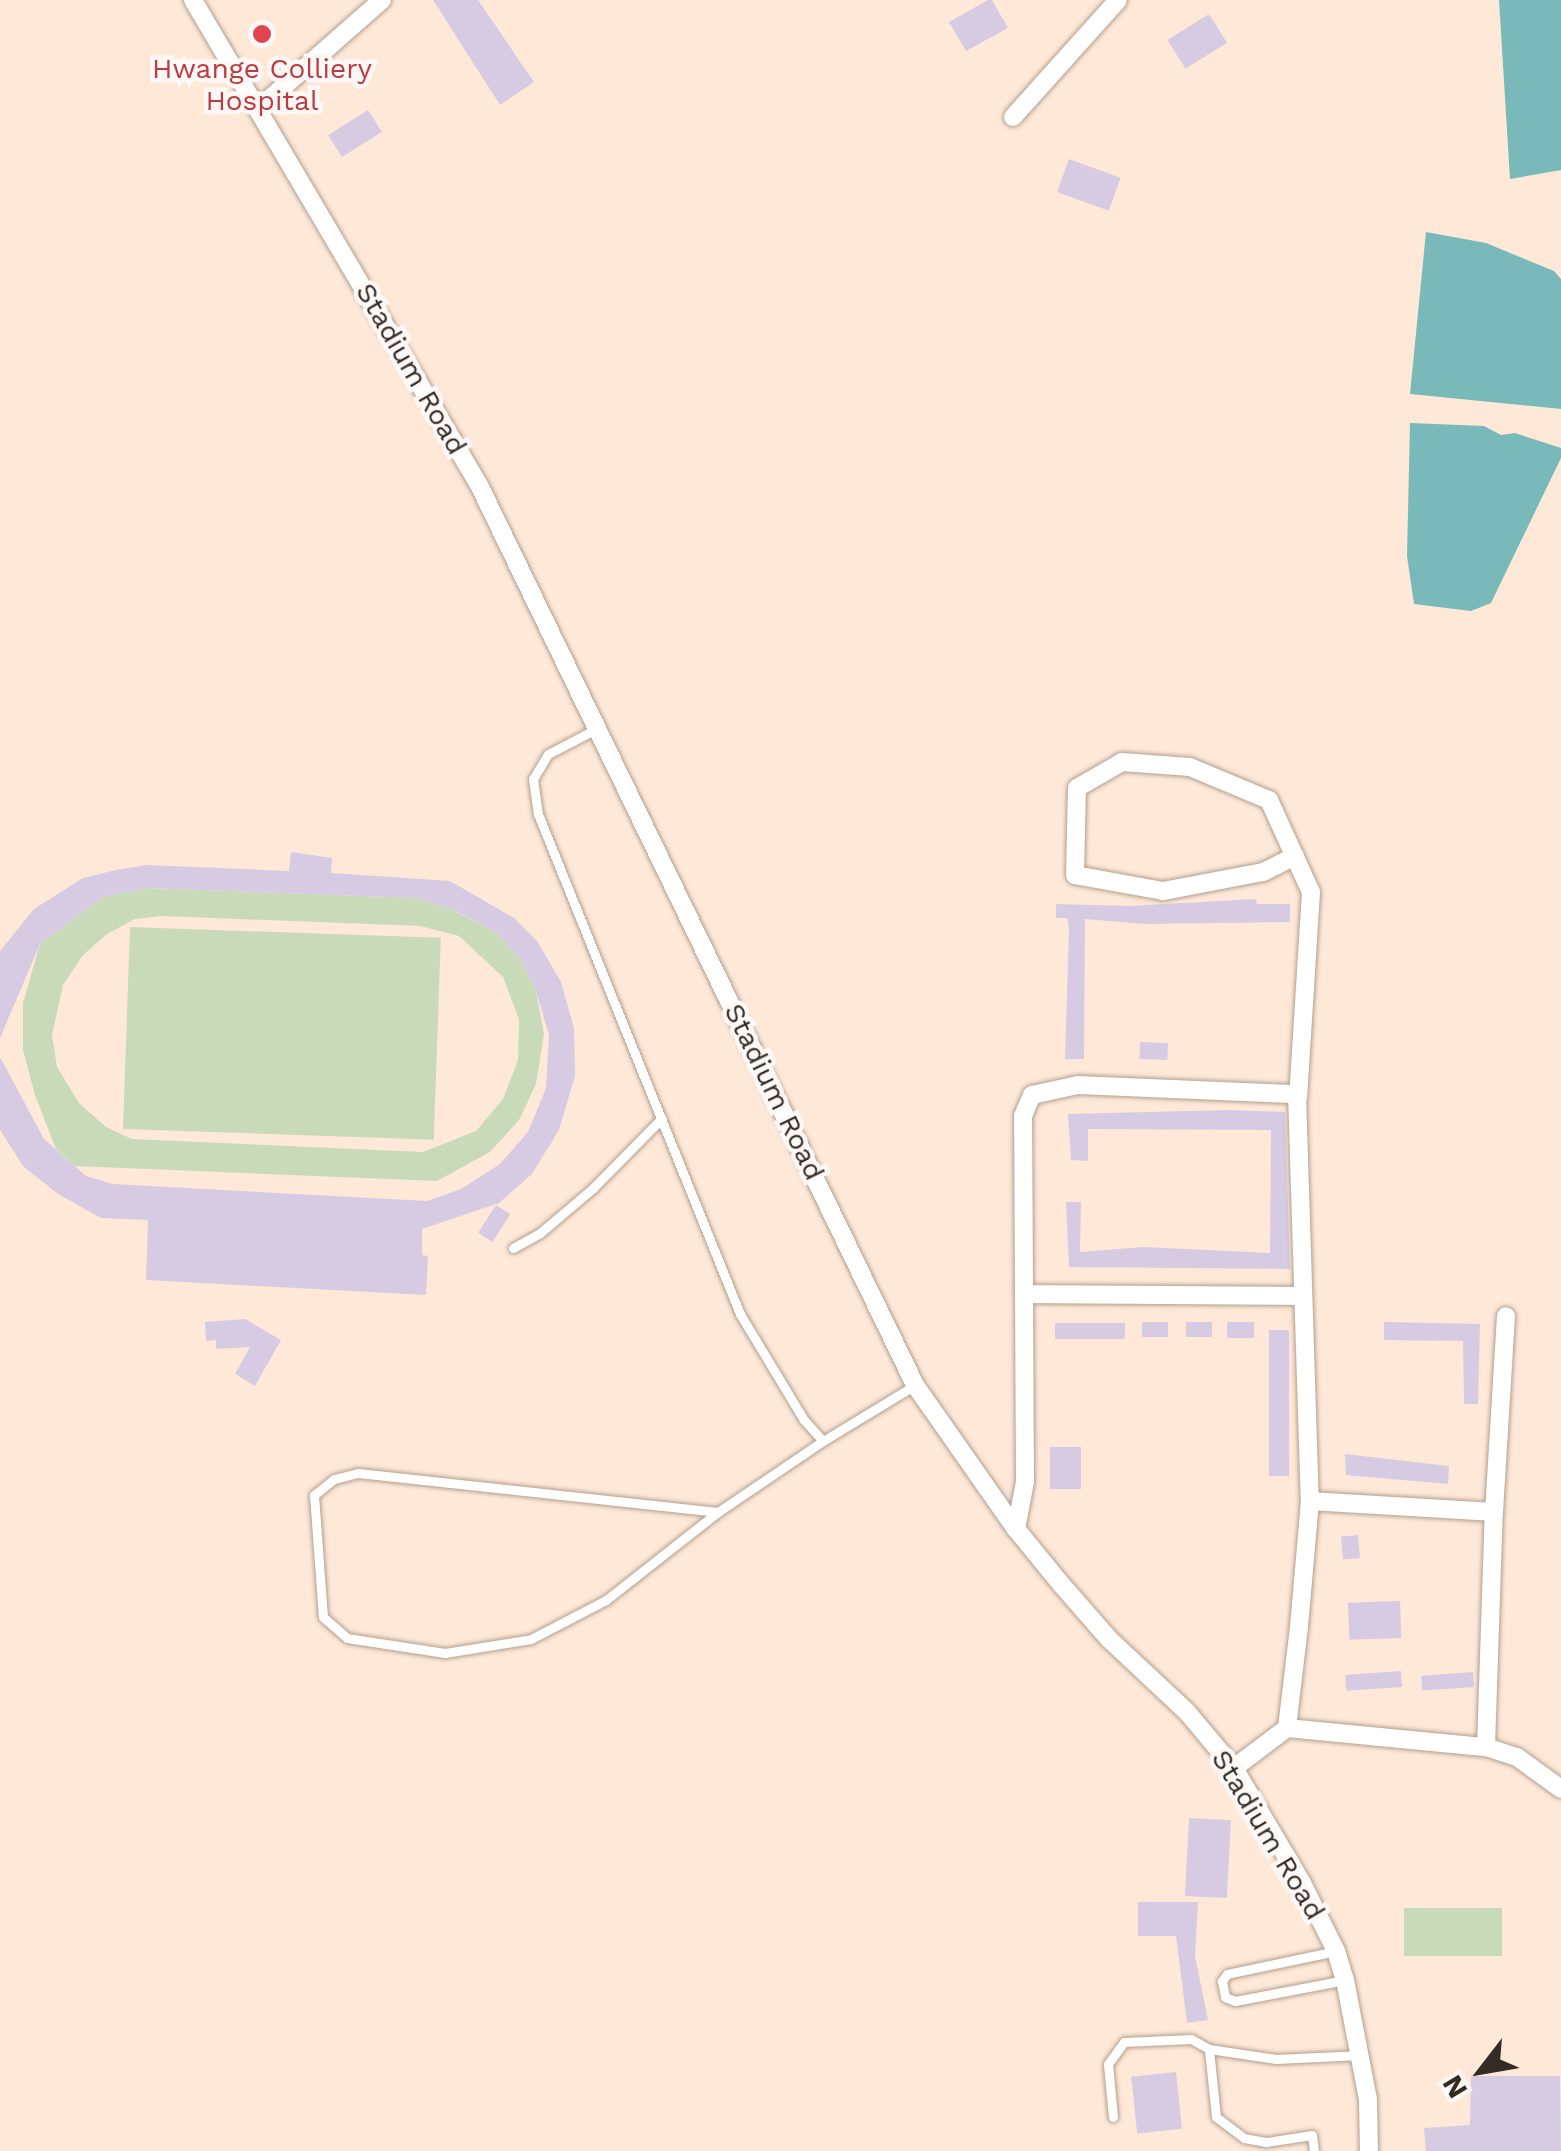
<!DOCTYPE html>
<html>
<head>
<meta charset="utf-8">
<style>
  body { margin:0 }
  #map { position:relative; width:1561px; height:2151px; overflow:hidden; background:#fee9d8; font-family:"Work Sans",sans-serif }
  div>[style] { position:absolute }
  .green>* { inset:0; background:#c9dab9; transform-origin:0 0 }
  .water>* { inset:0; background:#79b9b9 }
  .building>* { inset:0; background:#d6cbe2; transform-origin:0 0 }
  .roads { filter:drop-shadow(0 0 2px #b39f8f) drop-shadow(0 0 2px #b39f8f) }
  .lane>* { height:9px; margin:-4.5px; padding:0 4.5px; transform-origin:4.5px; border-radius:4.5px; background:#fff }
  .street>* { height:18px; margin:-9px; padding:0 9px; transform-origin:9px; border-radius:9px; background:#fff }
  .dots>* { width:28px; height:28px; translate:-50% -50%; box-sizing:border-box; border:5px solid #fef9f6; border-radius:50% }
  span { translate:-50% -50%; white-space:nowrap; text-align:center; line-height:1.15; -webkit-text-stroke:9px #fef9f6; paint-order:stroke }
  .health-label { font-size:28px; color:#be3a42 }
  .street-label { font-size:28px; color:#332b24 }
  .north { position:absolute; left:1431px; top:2021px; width:100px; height:100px; -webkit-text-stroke:8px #fef9f6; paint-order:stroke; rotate:239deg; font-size:28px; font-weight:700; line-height:40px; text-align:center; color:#332b24 }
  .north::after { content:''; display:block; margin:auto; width:35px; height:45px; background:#332b24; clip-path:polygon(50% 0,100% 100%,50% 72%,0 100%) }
</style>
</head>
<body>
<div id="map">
  <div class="green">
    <div style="clip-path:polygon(evenodd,146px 888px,417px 898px,453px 910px,498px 934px,521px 959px,536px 991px,544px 1034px,536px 1084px,519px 1120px,490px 1152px,437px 1181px,75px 1166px,56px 1149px,35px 1095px,23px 1050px,23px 1003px,40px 944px,103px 897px,146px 888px,162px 916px,420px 926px,459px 936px,503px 977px,519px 1019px,518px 1060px,503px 1099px,476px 1131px,423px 1152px,132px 1139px,106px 1127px,79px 1103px,57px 1067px,52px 1035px,63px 985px,83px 955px,107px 934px,135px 919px,162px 916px)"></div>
    <div style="left:130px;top:927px;width:311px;height:202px;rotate:2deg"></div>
    <div style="left:1502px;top:1908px;width:48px;height:98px;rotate:90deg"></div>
  </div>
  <div class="water">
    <div style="clip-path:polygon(1499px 0,1561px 0,1561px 170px,1510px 179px)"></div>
    <div style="clip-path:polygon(1426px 232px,1486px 243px,1554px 271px,1561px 279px,1561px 409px,1410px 394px)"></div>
    <div style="clip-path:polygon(1410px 423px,1484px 426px,1501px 435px,1515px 433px,1561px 448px,1561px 458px,1491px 603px,1471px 611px,1414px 604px,1407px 556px)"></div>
  </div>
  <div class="building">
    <div style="clip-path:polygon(433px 0,478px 0,534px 82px,500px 105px)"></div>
    <div style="clip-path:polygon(988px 0,992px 0,1008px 28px,966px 51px,949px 22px)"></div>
    <div style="left:1209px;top:14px;width:34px;height:49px;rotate:58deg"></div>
    <div style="left:368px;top:110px;width:26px;height:47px;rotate:58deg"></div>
    <div style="left:1069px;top:159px;width:55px;height:35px;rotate:20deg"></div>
    <div style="clip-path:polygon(291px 852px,332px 858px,331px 873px,450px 881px,514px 918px,537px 941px,561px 982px,574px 1028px,575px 1076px,559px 1130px,532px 1174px,499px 1203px,422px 1229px,422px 1255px,428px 1256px,426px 1295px,146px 1280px,148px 1220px,101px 1218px,58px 1194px,23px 1166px,0 1130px,0 1057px,44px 1139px,86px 1176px,113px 1184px,427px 1201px,461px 1189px,500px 1164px,528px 1132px,546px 1088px,549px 1035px,536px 991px,521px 959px,498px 934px,456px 911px,417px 898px,146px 888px,103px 897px,40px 944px,0 1038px,0 951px,34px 909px,83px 878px,116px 870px,147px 865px,289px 871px)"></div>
    <div style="clip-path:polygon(1256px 899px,1257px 904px,1290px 904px,1290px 922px,1144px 924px,1085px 919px,1084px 1059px,1065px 1059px,1069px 928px,1067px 918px,1056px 918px,1056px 904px,1128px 906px)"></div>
    <div style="left:1140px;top:1042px;width:28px;height:17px;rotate:2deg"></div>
    <div style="clip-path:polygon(1230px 1110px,1285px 1112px,1290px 1269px,1069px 1267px,1066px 1202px,1081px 1202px,1080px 1252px,1144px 1247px,1270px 1253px,1271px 1130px,1088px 1129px,1088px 1161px,1071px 1160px,1068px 1114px)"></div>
    <div style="left:496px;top:1205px;width:17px;height:33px;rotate:33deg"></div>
    <div style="clip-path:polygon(245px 1319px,281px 1340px,255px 1386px,235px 1374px,250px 1347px,216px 1349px,216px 1340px,206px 1341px,205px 1322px)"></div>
    <div style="left:1142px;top:1322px;width:26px;height:15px"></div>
    <div style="left:1186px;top:1322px;width:26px;height:15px"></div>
    <div style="left:1227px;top:1322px;width:27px;height:16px"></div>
    <div style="clip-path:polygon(1384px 1322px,1480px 1324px,1478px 1404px,1464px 1404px,1463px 1341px,1384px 1340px)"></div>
    <div style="left:1125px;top:1323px;width:16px;height:70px;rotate:90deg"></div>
    <div style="left:1289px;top:1330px;width:146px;height:20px;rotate:90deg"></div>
    <div style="left:1050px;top:1447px;width:31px;height:42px"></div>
    <div style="clip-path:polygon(1345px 1454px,1449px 1466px,1448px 1484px,1346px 1475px)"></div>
    <div style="left:1358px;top:1535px;width:23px;height:17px;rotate:85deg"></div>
    <div style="left:1400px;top:1601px;width:37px;height:52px;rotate:88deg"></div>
    <div style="left:1401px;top:1671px;width:16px;height:56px;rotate:86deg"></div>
    <div style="left:1473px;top:1672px;width:15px;height:52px;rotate:86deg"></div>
    <div style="left:1189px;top:1818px;width:42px;height:78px;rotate:3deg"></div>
    <div style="clip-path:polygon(1138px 1902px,1198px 1902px,1195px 1956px,1208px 2020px,1187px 2023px,1176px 1936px,1138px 1936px)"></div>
    <div style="left:1176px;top:2072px;width:57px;height:45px;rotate:84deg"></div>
    <div style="clip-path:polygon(1471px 2076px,1560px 2076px,1561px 2151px,1426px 2151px,1424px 2128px,1470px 2125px)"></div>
  </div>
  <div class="roads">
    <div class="lane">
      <div style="left:596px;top:729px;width:54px;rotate:152.5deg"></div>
      <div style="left:548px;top:754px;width:29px;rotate:121deg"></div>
      <div style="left:533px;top:779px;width:35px;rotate:82deg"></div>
      <div style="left:538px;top:814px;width:539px;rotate:68deg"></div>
      <div style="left:740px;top:1314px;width:124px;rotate:58.9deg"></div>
      <div style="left:804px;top:1420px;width:28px;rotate:48deg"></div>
      <div style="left:823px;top:1441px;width:108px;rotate:-31.3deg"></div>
      <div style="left:513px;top:1248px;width:31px;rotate:-29deg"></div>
      <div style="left:540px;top:1233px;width:70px;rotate:-40.3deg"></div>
      <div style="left:593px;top:1188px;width:98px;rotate:-45.4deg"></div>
      <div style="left:718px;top:1512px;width:362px;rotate:-173.8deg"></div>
      <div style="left:358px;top:1473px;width:25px;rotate:166deg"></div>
      <div style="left:334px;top:1479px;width:26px;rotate:141deg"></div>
      <div style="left:314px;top:1495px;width:122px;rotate:85.8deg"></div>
      <div style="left:323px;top:1617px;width:32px;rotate:41deg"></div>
      <div style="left:347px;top:1638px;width:99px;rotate:8.7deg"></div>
      <div style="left:445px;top:1653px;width:87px;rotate:-9.2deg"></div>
      <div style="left:531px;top:1639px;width:85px;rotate:-27.5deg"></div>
      <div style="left:606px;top:1600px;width:142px;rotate:-38.2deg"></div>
      <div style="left:718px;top:1512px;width:127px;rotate:-34.1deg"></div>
      <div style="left:1336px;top:1951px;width:111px;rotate:168.1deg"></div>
      <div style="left:1227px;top:1974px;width:9px;rotate:126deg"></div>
      <div style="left:1222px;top:1981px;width:16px;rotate:79deg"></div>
      <div style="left:1225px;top:1997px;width:11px;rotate:22deg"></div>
      <div style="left:1235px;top:2001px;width:112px;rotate:-10.8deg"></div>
      <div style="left:1113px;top:2117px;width:53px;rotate:-95.4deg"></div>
      <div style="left:1108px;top:2064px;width:27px;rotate:-54deg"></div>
      <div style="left:1124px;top:2042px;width:67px;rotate:-2.6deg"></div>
      <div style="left:1191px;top:2039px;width:21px;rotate:29deg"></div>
      <div style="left:1314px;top:2151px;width:16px;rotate:-97deg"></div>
      <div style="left:1312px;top:2135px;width:47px;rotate:171.3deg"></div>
      <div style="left:1266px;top:2142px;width:22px;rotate:-170deg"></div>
      <div style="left:1244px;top:2138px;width:35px;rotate:-143deg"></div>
      <div style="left:1216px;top:2117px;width:68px;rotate:-95.9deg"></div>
      <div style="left:1209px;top:2049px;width:68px;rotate:8.5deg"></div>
      <div style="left:1276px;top:2059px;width:85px;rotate:-2.7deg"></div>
    </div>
    <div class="street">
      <div style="left:193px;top:0;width:563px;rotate:59.47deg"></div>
      <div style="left:479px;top:485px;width:1000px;rotate:64.15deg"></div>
      <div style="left:915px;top:1385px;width:176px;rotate:55deg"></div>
      <div style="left:1016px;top:1529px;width:71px;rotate:50.7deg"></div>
      <div style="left:1061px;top:1584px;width:73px;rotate:48.9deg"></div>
      <div style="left:1109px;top:1639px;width:107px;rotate:43.1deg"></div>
      <div style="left:1187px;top:1712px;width:73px;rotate:50deg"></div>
      <div style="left:1234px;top:1768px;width:134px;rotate:59.4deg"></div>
      <div style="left:1302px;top:1883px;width:76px;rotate:63.4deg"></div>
      <div style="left:1336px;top:1951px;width:30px;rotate:73deg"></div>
      <div style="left:1345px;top:1980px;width:122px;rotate:79.1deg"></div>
      <div style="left:1368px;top:2100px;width:51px;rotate:88.9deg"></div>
      <div style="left:258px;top:109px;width:165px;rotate:-41.3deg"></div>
      <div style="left:1013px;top:117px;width:157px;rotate:-48.1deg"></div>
      <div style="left:1295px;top:856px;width:36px;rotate:153deg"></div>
      <div style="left:1263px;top:872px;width:102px;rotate:169.2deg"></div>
      <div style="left:1163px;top:891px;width:89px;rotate:-169.7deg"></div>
      <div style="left:1075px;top:875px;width:87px;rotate:-88.7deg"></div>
      <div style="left:1077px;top:788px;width:52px;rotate:-30deg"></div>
      <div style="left:1122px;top:762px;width:68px;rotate:4.2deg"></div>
      <div style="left:1190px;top:767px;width:86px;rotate:22.7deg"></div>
      <div style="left:1269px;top:800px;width:101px;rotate:65.5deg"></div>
      <div style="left:1311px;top:892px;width:206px;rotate:93.6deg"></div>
      <div style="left:1025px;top:1294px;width:276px;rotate:0.4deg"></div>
      <div style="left:1310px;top:1501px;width:184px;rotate:3.4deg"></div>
      <div style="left:1016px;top:1529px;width:48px;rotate:-79.2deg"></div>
      <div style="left:1025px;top:1482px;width:366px;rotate:-90.3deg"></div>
      <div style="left:1023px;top:1116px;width:23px;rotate:-67deg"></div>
      <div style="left:1032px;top:1095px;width:47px;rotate:-12.3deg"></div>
      <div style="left:1078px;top:1085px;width:219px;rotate:2.4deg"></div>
      <div style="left:1297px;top:1094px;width:407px;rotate:88.2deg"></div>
      <div style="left:1310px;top:1501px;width:126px;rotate:95deg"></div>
      <div style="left:1299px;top:1627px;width:102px;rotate:96.8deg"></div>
      <div style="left:1287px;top:1728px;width:66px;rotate:143deg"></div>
      <div style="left:1287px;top:1728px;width:200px;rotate:5.5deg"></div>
      <div style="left:1486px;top:1747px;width:33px;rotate:18deg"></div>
      <div style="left:1517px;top:1757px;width:54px;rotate:36deg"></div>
      <div style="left:1486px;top:1747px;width:235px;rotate:-88.1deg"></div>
      <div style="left:1494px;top:1512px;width:196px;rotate:-86.5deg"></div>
    </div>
  </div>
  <div class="dots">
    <div style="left:262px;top:34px;background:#e0444e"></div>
  </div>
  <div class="health-label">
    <span style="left:262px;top:85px">Hwange Colliery<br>Hospital</span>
  </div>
  <div class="street-label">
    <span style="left:411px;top:369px;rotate:60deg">Stadium Road</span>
    <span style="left:774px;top:1092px;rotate:64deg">Stadium Road</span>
    <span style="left:1268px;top:1835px;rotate:59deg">Stadium Road</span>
  </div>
  <div class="north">N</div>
</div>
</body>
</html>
